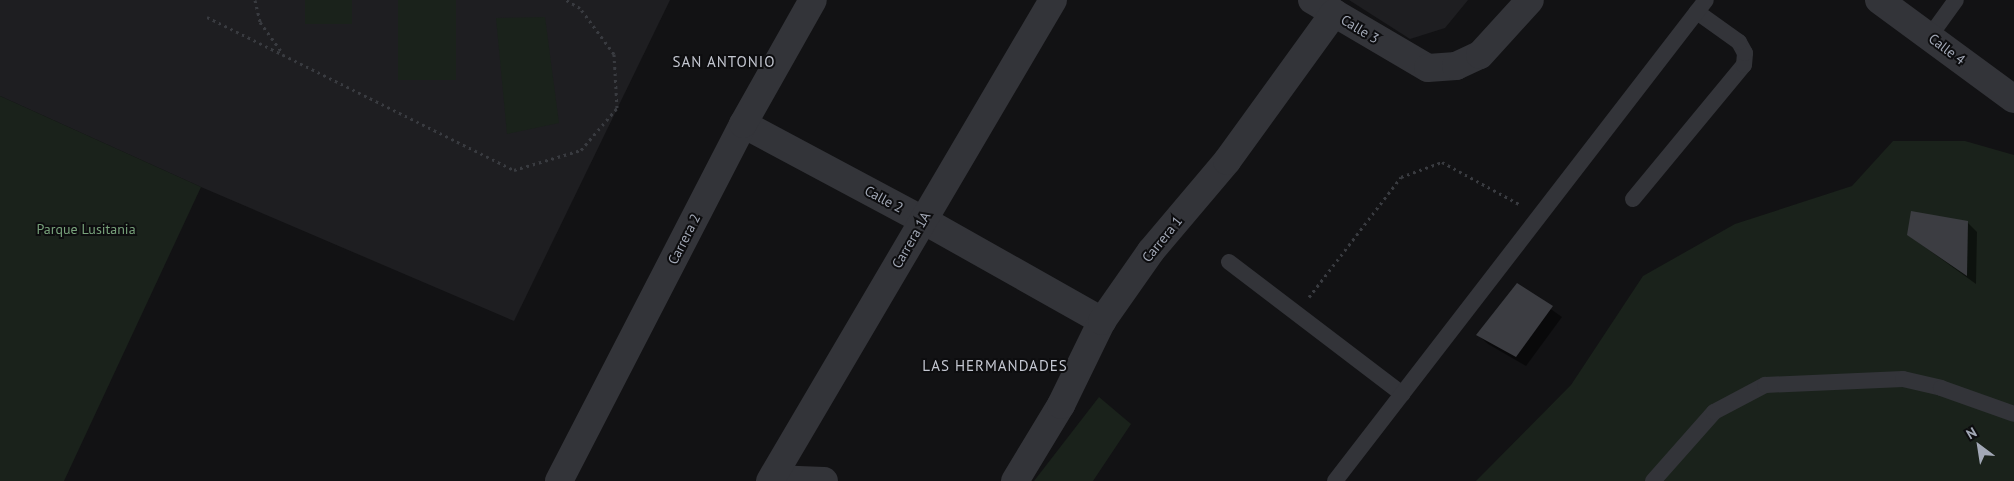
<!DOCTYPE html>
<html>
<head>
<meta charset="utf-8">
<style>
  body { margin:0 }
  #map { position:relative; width:2014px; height:481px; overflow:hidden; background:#121214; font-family:"PT Sans",sans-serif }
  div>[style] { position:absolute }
  .built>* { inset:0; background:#1e1e21 }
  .green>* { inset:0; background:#1a221b; transform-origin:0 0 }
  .shadow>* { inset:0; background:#0007 }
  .building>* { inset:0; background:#3c3d42 }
  .path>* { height:3px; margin-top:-1.5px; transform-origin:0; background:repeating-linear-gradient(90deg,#393b40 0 2.5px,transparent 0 6.5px) }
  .lane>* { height:16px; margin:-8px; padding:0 8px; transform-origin:8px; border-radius:8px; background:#333439 }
  .street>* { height:28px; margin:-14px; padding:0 14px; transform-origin:14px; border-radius:14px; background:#333439 }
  span { translate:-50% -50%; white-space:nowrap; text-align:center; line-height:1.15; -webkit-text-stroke:4px #0d0d0f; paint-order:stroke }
  .street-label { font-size:14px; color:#a2a8b6 }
  .park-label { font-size:14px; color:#78a27b }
  .neighbourhood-label { font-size:15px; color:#c4c7d1; letter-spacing:1px }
  .north { position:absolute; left:1954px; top:421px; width:50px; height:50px; -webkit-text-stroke:4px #0d0d0f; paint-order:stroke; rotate:329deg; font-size:14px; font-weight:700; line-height:20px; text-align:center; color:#a2a8b6 }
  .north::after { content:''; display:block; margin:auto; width:18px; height:22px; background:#a2a8b6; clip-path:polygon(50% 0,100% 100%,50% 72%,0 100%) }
</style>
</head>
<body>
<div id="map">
  <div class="built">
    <div style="clip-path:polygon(0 0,670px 0,514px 321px,201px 187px,0 96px)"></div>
    <div style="clip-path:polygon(1349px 0,1468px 0,1445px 28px,1410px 39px)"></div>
  </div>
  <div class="green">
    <div style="left:305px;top:0;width:47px;height:24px"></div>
    <div style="left:398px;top:0;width:58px;height:80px"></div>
    <div style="clip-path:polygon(545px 17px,559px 123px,507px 134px,496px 18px)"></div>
    <div style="clip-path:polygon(0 96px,201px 187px,64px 481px,0 481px)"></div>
    <div style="clip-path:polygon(1893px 141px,1965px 141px,2014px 155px,2014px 481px,1476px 481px,1571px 385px,1643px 276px,1735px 224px,1852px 186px)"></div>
    <div style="clip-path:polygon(1099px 397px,1131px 424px,1093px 481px,1034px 481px)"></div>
  </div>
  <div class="shadow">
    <div style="clip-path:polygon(1967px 222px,1977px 232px,1976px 284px,1908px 235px)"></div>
    <div style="clip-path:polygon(1517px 285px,1562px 317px,1526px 366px,1488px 344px,1478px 335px)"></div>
  </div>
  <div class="building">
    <div style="clip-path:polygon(1911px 211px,1968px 221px,1967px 276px,1907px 235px)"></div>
    <div style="clip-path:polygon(1517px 283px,1553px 306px,1516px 357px,1476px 335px)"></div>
  </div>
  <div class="path">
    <div style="left:255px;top:0;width:23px;rotate:77deg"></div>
    <div style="left:260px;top:22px;width:39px;rotate:54deg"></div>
    <div style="left:207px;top:17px;width:343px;rotate:26.5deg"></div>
    <div style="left:514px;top:170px;width:70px;rotate:-16.6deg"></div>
    <div style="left:581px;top:150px;width:55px;rotate:-49.4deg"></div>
    <div style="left:617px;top:108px;width:54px;rotate:-93.2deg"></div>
    <div style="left:614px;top:54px;width:57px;rotate:-126.5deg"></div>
    <div style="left:580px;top:8px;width:16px;rotate:-150deg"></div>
    <div style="left:1309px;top:297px;width:151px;rotate:-52.5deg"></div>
    <div style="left:1401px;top:177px;width:44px;rotate:-20.1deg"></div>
    <div style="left:1442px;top:162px;width:90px;rotate:28.6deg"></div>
  </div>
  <div class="lane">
    <div style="left:1930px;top:36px;width:44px;rotate:-54.2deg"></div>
    <div style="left:1633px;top:199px;width:174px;rotate:-50.4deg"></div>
    <div style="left:1744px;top:65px;width:12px;rotate:-85deg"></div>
    <div style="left:1745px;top:53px;width:13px;rotate:-119deg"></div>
    <div style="left:1739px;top:42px;width:52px;rotate:-144.5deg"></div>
    <div style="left:1229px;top:262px;width:218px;rotate:37.3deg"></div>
    <div style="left:1335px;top:481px;width:607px;rotate:-52.36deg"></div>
    <div style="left:1653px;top:481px;width:92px;rotate:-48.5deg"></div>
    <div style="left:1714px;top:412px;width:58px;rotate:-27.9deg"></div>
    <div style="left:1765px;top:385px;width:138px;rotate:-2.5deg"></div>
    <div style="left:1903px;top:379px;width:39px;rotate:13deg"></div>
    <div style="left:1941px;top:388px;width:77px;rotate:19.6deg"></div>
  </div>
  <div class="street">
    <div style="left:1312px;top:0;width:134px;rotate:30.4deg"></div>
    <div style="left:1428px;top:68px;width:28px;rotate:-4deg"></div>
    <div style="left:1456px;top:66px;width:26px;rotate:-25deg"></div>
    <div style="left:1480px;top:55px;width:74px;rotate:-47.7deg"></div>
    <div style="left:1879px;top:0;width:167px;rotate:36.3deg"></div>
    <div style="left:743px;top:124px;width:204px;rotate:28.1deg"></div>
    <div style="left:923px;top:220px;width:206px;rotate:29.4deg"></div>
    <div style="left:773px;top:479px;width:51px;rotate:2.2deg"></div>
    <div style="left:559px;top:481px;width:402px;rotate:-62.7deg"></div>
    <div style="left:743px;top:124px;width:142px;rotate:-60.6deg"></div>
    <div style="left:770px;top:481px;width:558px;rotate:-59.53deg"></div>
    <div style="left:1015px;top:481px;width:89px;rotate:-58.8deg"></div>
    <div style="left:1061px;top:405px;width:93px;rotate:-64deg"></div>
    <div style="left:1102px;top:321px;width:85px;rotate:-55deg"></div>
    <div style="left:1151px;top:251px;width:118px;rotate:-49.8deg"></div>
    <div style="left:1227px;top:161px;width:183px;rotate:-54.1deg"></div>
  </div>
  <div class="street-label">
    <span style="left:1360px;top:29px;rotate:31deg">Calle 3</span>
    <span style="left:1947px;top:49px;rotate:37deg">Calle 4</span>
    <span style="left:884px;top:199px;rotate:28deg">Calle 2</span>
    <span style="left:684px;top:239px;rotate:-63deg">Carrera 2</span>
    <span style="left:1162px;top:239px;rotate:-51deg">Carrera 1</span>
    <span style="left:911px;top:240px;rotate:-60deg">Carrera 1A</span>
  </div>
  <div class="park-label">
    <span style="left:86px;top:229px">Parque Lusitania</span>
  </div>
  <div class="neighbourhood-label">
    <span style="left:724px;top:62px">SAN ANTONIO</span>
    <span style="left:995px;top:366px">LAS HERMANDADES</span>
  </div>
  <div class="north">N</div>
</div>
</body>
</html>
